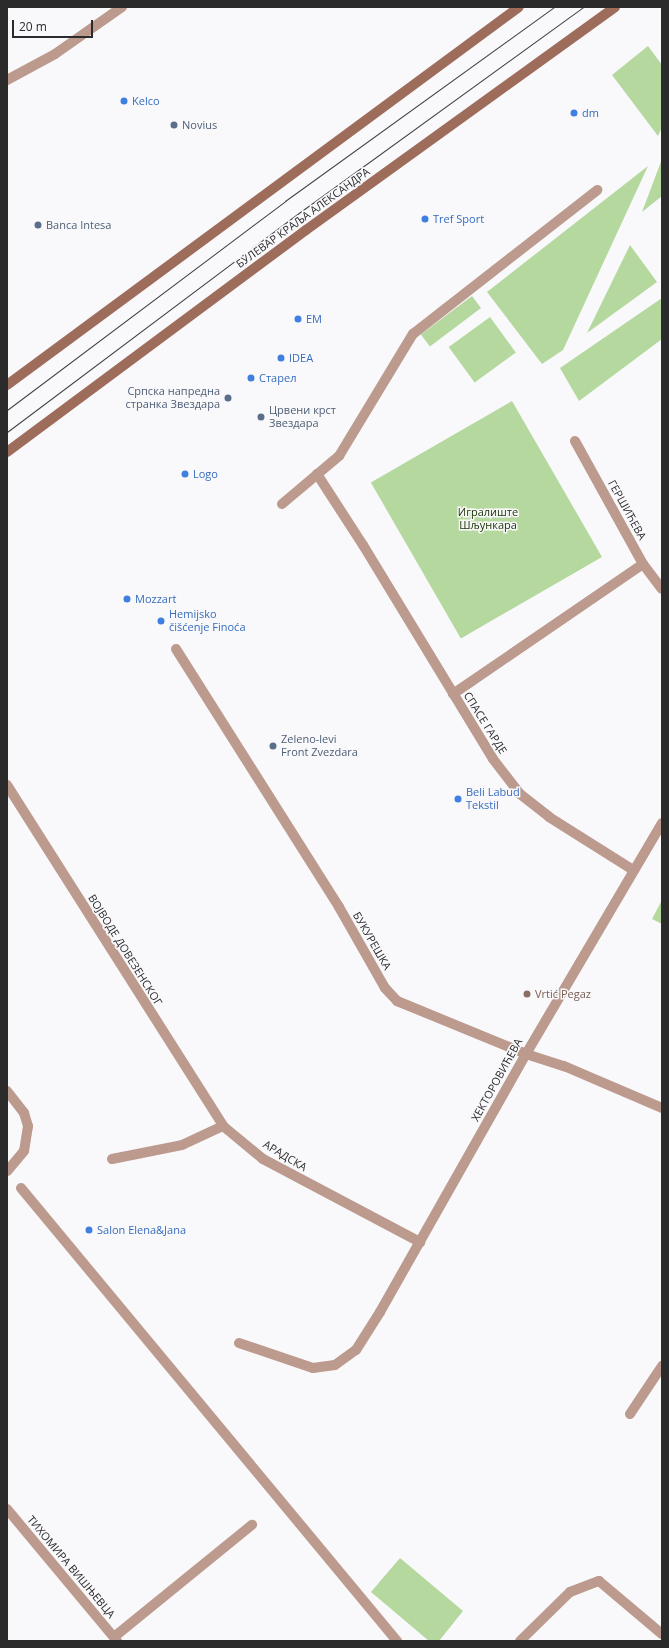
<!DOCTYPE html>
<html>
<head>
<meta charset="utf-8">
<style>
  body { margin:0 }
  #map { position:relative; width:669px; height:1648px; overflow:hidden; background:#f9f9fb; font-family:"Open Sans",sans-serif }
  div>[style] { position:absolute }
  .green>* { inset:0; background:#b4d89e; transform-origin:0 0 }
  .lane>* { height:10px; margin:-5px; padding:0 5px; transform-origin:5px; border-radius:5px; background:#bd9a8e }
  .street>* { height:10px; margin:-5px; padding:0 5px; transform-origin:5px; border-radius:5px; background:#bd9a8e }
  .secondary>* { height:10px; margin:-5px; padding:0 5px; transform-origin:5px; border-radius:5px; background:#9d6c5a }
  .tram>* { height:1px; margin:-0.5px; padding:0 0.5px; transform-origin:0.5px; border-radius:0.5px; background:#414142 }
  .dots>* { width:11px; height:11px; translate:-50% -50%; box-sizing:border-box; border:2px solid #f9f9fb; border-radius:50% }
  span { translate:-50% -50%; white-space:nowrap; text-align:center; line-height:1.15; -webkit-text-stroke:3px #f9f9fb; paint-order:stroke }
  .shop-label { font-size:11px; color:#366cbe }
  .left { translate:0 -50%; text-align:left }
  .service-label { font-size:11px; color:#4e5e75 }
  .right { translate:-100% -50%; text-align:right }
  .street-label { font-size:11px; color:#2b2b2c }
  .park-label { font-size:11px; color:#183201 }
  .education-label { font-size:11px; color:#785e54 }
  .frame { position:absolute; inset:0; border:8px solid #2b2b2c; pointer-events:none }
  .scale { position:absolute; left:12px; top:20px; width:81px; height:18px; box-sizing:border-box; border:2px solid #2b2b2c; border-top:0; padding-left:5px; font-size:12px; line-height:14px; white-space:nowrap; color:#2b2b2c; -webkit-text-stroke:3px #f9f9fb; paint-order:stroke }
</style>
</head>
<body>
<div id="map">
  <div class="green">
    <div style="clip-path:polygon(648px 46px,662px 65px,662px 127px,658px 136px,612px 75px)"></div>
    <div style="clip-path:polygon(662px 159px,662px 196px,642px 212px)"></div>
    <div style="clip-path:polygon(648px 166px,563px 350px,542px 364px,487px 292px)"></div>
    <div style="clip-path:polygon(630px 245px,657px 282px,587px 333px)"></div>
    <div style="left:472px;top:296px;width:15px;height:64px;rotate:53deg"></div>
    <div style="clip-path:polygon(662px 298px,662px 339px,579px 401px,560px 368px)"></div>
    <div style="left:490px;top:317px;width:44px;height:51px;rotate:54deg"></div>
    <div style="left:512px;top:401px;width:180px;height:163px;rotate:60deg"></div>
    <div style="clip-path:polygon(662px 900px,662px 924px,652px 919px)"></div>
    <div style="clip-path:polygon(400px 1558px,463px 1611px,439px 1641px,429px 1641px,371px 1592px)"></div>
  </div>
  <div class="lane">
    <div style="left:317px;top:474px;width:85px;rotate:57.1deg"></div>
    <div style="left:282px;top:504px;width:75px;rotate:-40.1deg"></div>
    <div style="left:339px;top:456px;width:143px;rotate:-58.8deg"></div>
    <div style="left:413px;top:334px;width:234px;rotate:-38deg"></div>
    <div style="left:239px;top:1343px;width:78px;rotate:18.7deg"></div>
    <div style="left:313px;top:1368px;width:22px;rotate:-8deg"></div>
    <div style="left:335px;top:1365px;width:26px;rotate:-36deg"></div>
    <div style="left:114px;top:1637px;width:178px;rotate:-39.1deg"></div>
    <div style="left:520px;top:1641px;width:70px;rotate:-44.4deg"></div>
    <div style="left:570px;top:1592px;width:31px;rotate:-21deg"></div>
    <div style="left:599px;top:1581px;width:82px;rotate:40.1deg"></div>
  </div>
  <div class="street">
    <div style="left:7px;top:80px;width:55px;rotate:-28.4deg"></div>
    <div style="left:55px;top:54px;width:82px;rotate:-35deg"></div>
    <div style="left:575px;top:441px;width:141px;rotate:61.1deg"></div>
    <div style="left:643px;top:564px;width:31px;rotate:53deg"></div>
    <div style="left:363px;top:545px;width:250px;rotate:58.7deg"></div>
    <div style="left:493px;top:759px;width:44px;rotate:52.4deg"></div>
    <div style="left:520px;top:794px;width:37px;rotate:38deg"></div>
    <div style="left:549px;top:817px;width:99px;rotate:32.2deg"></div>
    <div style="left:176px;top:649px;width:305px;rotate:57.7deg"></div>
    <div style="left:339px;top:907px;width:93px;rotate:60.4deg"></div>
    <div style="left:385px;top:988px;width:18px;rotate:47deg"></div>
    <div style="left:397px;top:1001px;width:139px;rotate:22.3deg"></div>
    <div style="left:526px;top:1054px;width:40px;rotate:18deg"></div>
    <div style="left:564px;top:1066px;width:107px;rotate:23.2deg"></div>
    <div style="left:453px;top:694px;width:230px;rotate:-34.4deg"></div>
    <div style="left:7px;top:785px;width:404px;rotate:57.6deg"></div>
    <div style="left:223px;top:1126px;width:52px;rotate:39.5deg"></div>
    <div style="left:263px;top:1159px;width:178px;rotate:27.9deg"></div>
    <div style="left:7px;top:1091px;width:28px;rotate:52deg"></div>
    <div style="left:24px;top:1113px;width:14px;rotate:73deg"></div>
    <div style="left:28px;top:1126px;width:25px;rotate:99deg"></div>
    <div style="left:24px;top:1151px;width:26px;rotate:130deg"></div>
    <div style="left:112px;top:1159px;width:71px;rotate:-11.3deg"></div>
    <div style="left:182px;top:1145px;width:45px;rotate:-24.9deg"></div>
    <div style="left:21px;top:1188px;width:589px;rotate:50.31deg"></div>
    <div style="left:356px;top:1350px;width:45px;rotate:-57.7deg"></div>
    <div style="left:380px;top:1312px;width:296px;rotate:-60.5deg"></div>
    <div style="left:526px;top:1054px;width:268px;rotate:-59.5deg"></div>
    <div style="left:630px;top:1414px;width:58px;rotate:-56.3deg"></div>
    <div style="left:7px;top:1509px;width:172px;rotate:50.2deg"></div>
  </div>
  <div class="secondary">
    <div style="left:7px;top:385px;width:636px;rotate:-36.44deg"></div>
    <div style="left:7px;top:452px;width:372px;rotate:-36.6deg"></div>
    <div style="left:306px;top:230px;width:381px;rotate:-35.8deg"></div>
  </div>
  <div class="tram">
    <div style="left:7px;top:410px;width:348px;rotate:-36.9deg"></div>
    <div style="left:285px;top:201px;width:332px;rotate:-35.8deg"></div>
    <div style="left:7px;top:432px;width:361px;rotate:-36.9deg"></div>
    <div style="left:296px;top:215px;width:354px;rotate:-35.9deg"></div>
  </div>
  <div class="dots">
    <div style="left:124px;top:101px;background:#3f7fe0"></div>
    <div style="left:574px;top:113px;background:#3f7fe0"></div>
    <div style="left:174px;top:125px;background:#5c6f8a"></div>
    <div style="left:425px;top:219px;background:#3f7fe0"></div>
    <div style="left:38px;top:225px;background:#5c6f8a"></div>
    <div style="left:298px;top:319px;background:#3f7fe0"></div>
    <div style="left:281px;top:358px;background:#3f7fe0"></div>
    <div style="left:251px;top:378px;background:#3f7fe0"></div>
    <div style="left:228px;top:398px;background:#5c6f8a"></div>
    <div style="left:261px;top:417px;background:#5c6f8a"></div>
    <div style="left:185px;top:474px;background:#3f7fe0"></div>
    <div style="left:127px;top:599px;background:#3f7fe0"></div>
    <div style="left:161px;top:621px;background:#3f7fe0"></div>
    <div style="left:273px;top:746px;background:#5c6f8a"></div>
    <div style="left:458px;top:799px;background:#3f7fe0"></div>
    <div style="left:527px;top:994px;background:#8d6e63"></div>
    <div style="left:89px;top:1230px;background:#3f7fe0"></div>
  </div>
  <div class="shop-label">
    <span class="left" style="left:132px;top:101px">Kelco</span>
    <span class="left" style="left:582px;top:113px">dm</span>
    <span class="left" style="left:433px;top:219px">Tref Sport</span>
    <span class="left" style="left:306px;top:319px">EM</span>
    <span class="left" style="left:289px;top:358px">IDEA</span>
    <span class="left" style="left:259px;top:378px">Старел</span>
    <span class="left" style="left:193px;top:474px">Logo</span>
    <span class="left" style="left:135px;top:599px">Mozzart</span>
    <span class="left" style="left:169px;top:621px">Hemijsko<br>čišćenje Finoća</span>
    <span class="left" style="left:466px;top:799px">Beli Labud<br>Tekstil</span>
    <span class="left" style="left:97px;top:1230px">Salon Elena&amp;Jana</span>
  </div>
  <div class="service-label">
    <span class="left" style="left:182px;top:125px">Novius</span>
    <span class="left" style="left:46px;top:225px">Banca Intesa</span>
    <span class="right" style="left:220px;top:398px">Српска напредна<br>странка Звездара</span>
    <span class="left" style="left:269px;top:417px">Црвени крст<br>Звездара</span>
    <span class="left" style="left:281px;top:746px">Zeleno-levi<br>Front Zvezdara</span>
  </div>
  <div class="street-label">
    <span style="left:303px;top:218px;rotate:-36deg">БУЛЕВАР КРАЉА АЛЕКСАНДРА</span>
    <span style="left:627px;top:510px;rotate:61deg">ГЕРШИЋЕВА</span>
    <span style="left:485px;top:723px;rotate:58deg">СПАСЕ ГАРДЕ</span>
    <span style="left:372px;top:941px;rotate:60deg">БУКУРЕШКА</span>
    <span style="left:125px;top:950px;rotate:58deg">ВОЈВОДЕ ДОВЕЗЕНСКОГ</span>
    <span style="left:497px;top:1080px;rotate:-61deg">ХЕКТОРОВИЋЕВА</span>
    <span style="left:285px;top:1156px;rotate:31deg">АРАДСКА</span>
    <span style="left:71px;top:1567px;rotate:50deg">ТИХОМИРА ВИШЊЕВЦА</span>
  </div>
  <div class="park-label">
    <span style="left:488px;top:519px">Игралиште<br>Шљункара</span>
  </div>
  <div class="education-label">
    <span class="left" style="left:535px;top:994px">Vrtić Pegaz</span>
  </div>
  <div class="frame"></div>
  <div class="scale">20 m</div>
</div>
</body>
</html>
